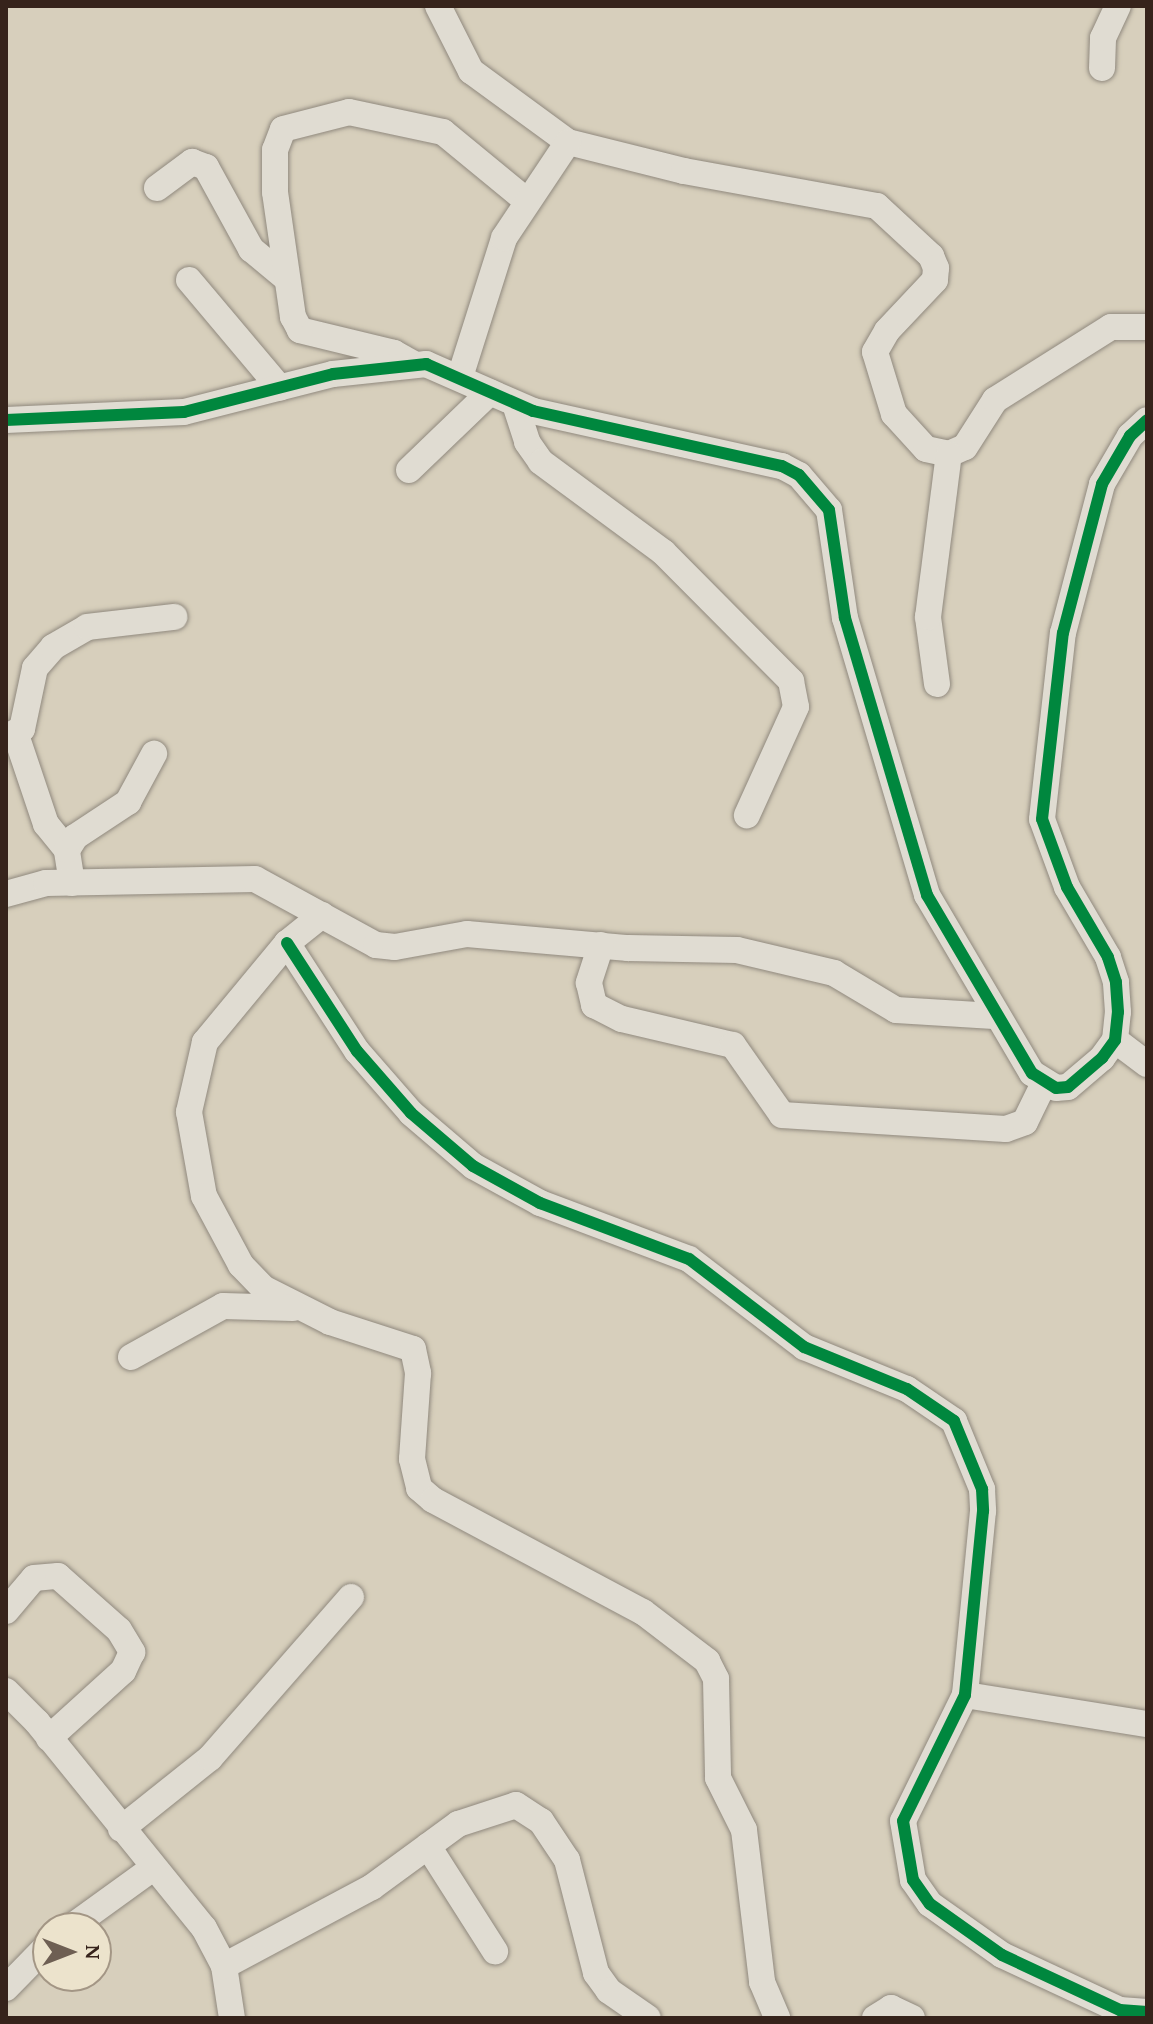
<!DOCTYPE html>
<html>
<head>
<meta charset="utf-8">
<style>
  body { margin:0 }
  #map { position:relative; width:1153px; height:2024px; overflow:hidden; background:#d7cfbc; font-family:"Gentium Book Plus",serif }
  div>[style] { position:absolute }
  .roads { filter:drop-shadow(0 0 2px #90897e) drop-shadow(0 0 2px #90897e) }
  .minor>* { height:26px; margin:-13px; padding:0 13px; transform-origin:13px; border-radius:13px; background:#e0dcd2 }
  .cycleway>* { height:12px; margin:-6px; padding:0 6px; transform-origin:6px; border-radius:6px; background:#00873e }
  span { translate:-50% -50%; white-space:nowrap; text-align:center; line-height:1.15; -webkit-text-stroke:6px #ece3cc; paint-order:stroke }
  .frame { position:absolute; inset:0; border:8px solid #36231b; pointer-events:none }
  .north { position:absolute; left:32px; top:1912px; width:80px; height:80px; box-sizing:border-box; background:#ece3cc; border:2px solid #a39685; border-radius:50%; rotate:90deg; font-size:22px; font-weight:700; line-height:32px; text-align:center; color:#36231b }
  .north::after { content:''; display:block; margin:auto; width:28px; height:36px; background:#6e5f53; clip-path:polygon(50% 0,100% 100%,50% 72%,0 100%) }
</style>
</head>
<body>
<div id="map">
  <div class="roads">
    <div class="minor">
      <div style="left:438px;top:6px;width:73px;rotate:63.1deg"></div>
      <div style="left:471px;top:71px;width:120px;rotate:36.2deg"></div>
      <div style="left:568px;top:142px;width:120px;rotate:14deg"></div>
      <div style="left:684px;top:171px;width:196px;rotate:10.3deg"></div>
      <div style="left:877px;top:206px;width:74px;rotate:42.8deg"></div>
      <div style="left:931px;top:256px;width:13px;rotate:67deg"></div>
      <div style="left:936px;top:268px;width:12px;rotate:95deg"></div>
      <div style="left:935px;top:280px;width:70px;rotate:133.3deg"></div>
      <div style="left:887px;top:331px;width:24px;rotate:120deg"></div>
      <div style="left:875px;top:352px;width:65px;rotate:73deg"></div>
      <div style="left:894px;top:414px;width:47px;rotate:47.6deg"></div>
      <div style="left:926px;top:449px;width:24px;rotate:12deg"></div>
      <div style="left:949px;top:454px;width:17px;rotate:-24deg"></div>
      <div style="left:965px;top:447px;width:56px;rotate:-57.4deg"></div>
      <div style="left:995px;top:400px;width:137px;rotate:-32.2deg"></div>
      <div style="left:1111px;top:327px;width:36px"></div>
      <div style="left:1102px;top:68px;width:30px;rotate:-88deg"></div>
      <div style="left:1103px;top:38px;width:35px;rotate:-65deg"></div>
      <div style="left:157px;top:188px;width:44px;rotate:-36.6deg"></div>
      <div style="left:192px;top:162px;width:15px;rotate:20deg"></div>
      <div style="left:206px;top:167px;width:94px;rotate:61.2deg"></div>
      <div style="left:251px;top:249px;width:47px;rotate:39.8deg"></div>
      <div style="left:189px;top:280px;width:141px;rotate:49.9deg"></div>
      <div style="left:414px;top:364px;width:23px;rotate:-151deg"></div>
      <div style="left:394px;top:353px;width:97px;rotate:-166.3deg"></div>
      <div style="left:300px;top:330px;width:15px;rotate:-118deg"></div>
      <div style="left:293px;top:317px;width:126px;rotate:-98.2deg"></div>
      <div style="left:275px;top:192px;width:42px;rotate:-90deg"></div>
      <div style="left:275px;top:150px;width:22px;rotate:-69deg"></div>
      <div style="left:283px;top:129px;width:68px;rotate:-14.4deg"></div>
      <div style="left:349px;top:112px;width:96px;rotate:12deg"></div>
      <div style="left:443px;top:132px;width:109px;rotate:39.4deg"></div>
      <div style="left:460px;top:377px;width:146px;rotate:-72.4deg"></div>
      <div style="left:504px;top:238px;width:115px;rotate:-56.3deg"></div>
      <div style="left:515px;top:404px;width:40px;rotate:72deg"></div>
      <div style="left:527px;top:442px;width:24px;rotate:55deg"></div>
      <div style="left:541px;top:462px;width:152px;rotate:36.4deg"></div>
      <div style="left:663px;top:552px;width:182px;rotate:45.2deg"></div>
      <div style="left:791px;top:681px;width:26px;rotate:79deg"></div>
      <div style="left:796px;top:707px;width:119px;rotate:114.4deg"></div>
      <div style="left:6px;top:420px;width:178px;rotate:-2.6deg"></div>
      <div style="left:184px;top:412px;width:154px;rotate:-14.3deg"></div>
      <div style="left:333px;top:374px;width:94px;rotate:-6.1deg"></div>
      <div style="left:426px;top:364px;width:117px;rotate:23.7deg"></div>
      <div style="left:533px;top:411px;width:255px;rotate:12.5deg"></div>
      <div style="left:782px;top:466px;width:19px;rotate:28deg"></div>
      <div style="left:799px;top:475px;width:46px;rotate:49.4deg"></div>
      <div style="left:829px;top:510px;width:109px;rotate:81.6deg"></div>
      <div style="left:845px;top:618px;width:289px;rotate:73.5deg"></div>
      <div style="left:927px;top:895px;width:207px;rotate:59.5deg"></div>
      <div style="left:1032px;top:1073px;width:28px;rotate:32deg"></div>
      <div style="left:1056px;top:1088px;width:12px;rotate:-5deg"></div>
      <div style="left:1068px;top:1087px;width:45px;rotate:-40.5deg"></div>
      <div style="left:1102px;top:1058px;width:22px;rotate:-54deg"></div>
      <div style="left:1115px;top:1040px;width:28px;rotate:-84deg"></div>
      <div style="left:1118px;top:1012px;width:30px;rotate:-94deg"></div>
      <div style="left:1116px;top:982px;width:26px;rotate:-108deg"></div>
      <div style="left:1108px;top:957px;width:81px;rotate:-120.4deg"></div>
      <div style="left:1067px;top:887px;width:72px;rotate:-110.2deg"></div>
      <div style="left:1042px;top:819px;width:187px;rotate:-83.6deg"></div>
      <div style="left:1063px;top:633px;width:154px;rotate:-75.3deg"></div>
      <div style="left:1102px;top:484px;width:56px;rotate:-59.7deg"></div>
      <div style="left:1130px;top:436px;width:23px;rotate:-43deg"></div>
      <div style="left:409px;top:470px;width:112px;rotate:-43.9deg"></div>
      <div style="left:937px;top:684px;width:68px;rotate:-97.7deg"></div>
      <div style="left:928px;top:617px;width:164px;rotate:-82.7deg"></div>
      <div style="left:16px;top:735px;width:94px;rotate:71.4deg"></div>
      <div style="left:46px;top:824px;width:33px;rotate:51deg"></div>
      <div style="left:6px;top:737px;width:18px;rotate:-27deg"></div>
      <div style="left:22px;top:729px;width:62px;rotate:-78deg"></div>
      <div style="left:35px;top:668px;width:28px;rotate:-49deg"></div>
      <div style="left:53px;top:647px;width:39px;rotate:-30deg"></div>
      <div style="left:87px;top:627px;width:88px;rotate:-6.6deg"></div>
      <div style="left:72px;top:883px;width:33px;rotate:-99deg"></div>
      <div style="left:67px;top:850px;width:15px;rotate:-58deg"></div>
      <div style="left:75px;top:837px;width:64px;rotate:-33.4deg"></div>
      <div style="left:128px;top:802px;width:55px;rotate:-61.6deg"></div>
      <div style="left:6px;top:894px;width:41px;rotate:-15.4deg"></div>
      <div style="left:46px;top:883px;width:209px;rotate:-1.1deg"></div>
      <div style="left:255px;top:879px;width:138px;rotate:28.6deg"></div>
      <div style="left:376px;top:945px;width:19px;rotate:6deg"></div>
      <div style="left:395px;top:947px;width:73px;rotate:-10.2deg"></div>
      <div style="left:467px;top:934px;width:162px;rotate:5deg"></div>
      <div style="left:628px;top:948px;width:109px;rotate:1.1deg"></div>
      <div style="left:737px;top:950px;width:100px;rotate:13.3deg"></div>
      <div style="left:834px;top:973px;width:72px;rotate:30.8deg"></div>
      <div style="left:896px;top:1010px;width:98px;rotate:3.5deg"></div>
      <div style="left:322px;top:915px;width:45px;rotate:141.3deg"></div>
      <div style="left:287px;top:943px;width:129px;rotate:129.6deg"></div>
      <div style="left:205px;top:1042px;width:72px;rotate:102.9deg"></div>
      <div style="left:189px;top:1112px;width:85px;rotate:79.9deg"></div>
      <div style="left:204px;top:1196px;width:78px;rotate:61.8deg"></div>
      <div style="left:241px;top:1265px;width:32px;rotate:46deg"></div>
      <div style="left:263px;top:1288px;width:75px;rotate:26.9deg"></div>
      <div style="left:330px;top:1322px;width:87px;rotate:18deg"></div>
      <div style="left:413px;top:1349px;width:25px;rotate:78deg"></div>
      <div style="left:418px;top:1373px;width:86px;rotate:94deg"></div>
      <div style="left:412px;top:1459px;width:30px;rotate:76deg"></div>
      <div style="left:419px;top:1488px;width:18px;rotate:41deg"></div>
      <div style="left:433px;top:1500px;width:238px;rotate:28.1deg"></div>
      <div style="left:643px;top:1612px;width:81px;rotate:37.4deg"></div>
      <div style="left:707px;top:1661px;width:20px;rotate:63deg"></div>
      <div style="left:716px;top:1679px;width:99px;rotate:88.8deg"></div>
      <div style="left:718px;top:1778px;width:58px;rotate:63.4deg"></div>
      <div style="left:744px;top:1830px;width:153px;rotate:83.2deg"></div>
      <div style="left:762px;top:1982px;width:39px;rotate:67deg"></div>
      <div style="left:287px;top:943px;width:129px;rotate:57.1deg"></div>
      <div style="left:357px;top:1051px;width:82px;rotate:48.9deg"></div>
      <div style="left:411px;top:1113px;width:82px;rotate:40.5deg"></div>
      <div style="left:473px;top:1166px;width:77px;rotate:28.9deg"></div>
      <div style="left:540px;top:1203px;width:159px;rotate:20.6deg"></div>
      <div style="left:689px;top:1259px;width:145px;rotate:37.4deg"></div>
      <div style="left:804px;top:1347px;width:111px;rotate:22.2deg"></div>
      <div style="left:907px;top:1389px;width:57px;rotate:34.2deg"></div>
      <div style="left:954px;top:1421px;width:74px;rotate:67.6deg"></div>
      <div style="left:982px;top:1489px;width:22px;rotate:87deg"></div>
      <div style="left:983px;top:1511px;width:185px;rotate:95.6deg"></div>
      <div style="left:965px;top:1695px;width:140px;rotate:116.2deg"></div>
      <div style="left:903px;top:1821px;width:60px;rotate:80.4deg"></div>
      <div style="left:913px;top:1880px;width:29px;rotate:55deg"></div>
      <div style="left:930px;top:1904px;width:88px;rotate:35.3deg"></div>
      <div style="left:1002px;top:1955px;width:130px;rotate:25deg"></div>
      <div style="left:1120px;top:2010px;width:27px;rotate:4deg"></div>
      <div style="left:601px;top:945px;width:40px;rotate:108deg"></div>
      <div style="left:589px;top:983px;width:23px;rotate:77deg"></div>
      <div style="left:594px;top:1005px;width:31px;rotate:27deg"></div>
      <div style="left:622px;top:1019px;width:114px;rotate:13.2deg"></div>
      <div style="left:733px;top:1045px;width:85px;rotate:55deg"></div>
      <div style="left:782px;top:1115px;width:224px;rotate:3.6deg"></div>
      <div style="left:1006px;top:1129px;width:20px;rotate:-20deg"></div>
      <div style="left:1025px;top:1122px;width:43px;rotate:-64deg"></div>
      <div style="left:1115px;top:1040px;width:40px;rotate:37deg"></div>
      <div style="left:131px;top:1357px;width:105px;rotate:-29deg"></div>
      <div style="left:223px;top:1306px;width:70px;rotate:1.6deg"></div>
      <div style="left:6px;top:1611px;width:43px;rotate:-49.7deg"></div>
      <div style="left:34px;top:1578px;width:24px;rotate:-5deg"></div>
      <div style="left:58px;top:1576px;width:81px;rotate:41.5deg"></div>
      <div style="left:119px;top:1630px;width:26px;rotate:59deg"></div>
      <div style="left:132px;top:1652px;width:21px;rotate:115deg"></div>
      <div style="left:123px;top:1671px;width:100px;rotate:137.8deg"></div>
      <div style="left:6px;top:1691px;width:44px;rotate:45deg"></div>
      <div style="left:37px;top:1722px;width:265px;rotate:51deg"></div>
      <div style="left:204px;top:1928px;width:43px;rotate:62.2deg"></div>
      <div style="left:224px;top:1966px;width:53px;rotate:81.3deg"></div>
      <div style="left:965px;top:1695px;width:184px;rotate:9.1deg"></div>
      <div style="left:121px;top:1829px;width:114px;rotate:-38.6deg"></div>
      <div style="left:210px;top:1758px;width:214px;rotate:-48.8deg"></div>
      <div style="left:428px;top:1846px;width:125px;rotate:57.5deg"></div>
      <div style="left:70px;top:1928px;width:102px;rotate:-35.9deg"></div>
      <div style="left:224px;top:1966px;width:168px;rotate:-28.1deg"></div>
      <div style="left:372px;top:1887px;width:107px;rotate:-36.2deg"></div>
      <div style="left:458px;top:1824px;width:61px;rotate:-18.1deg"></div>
      <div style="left:516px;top:1805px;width:30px;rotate:33deg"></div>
      <div style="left:541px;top:1821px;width:47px;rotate:56.3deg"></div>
      <div style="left:567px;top:1860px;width:117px;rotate:75.6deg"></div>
      <div style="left:596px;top:1973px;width:22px;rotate:54deg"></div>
      <div style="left:609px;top:1991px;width:47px;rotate:34.7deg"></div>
      <div style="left:6px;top:1988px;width:60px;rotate:-45.7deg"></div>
      <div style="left:875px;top:2018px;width:19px;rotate:-32deg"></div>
      <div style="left:891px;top:2008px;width:23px;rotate:25deg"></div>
    </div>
  </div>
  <div class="cycleway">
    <div style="left:6px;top:420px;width:178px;rotate:-2.6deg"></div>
    <div style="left:184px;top:412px;width:154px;rotate:-14.3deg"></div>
    <div style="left:333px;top:374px;width:94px;rotate:-6.1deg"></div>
    <div style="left:426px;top:364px;width:117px;rotate:23.7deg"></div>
    <div style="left:533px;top:411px;width:255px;rotate:12.5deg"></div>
    <div style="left:782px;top:466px;width:19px;rotate:28deg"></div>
    <div style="left:799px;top:475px;width:46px;rotate:49.4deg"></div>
    <div style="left:829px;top:510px;width:109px;rotate:81.6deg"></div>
    <div style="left:845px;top:618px;width:289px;rotate:73.5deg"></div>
    <div style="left:927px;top:895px;width:207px;rotate:59.5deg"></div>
    <div style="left:1032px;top:1073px;width:28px;rotate:32deg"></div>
    <div style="left:1056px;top:1088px;width:12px;rotate:-5deg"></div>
    <div style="left:1068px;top:1087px;width:45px;rotate:-40.5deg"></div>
    <div style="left:1102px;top:1058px;width:22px;rotate:-54deg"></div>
    <div style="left:1115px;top:1040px;width:28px;rotate:-84deg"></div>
    <div style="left:1118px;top:1012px;width:30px;rotate:-94deg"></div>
    <div style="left:1116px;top:982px;width:26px;rotate:-108deg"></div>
    <div style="left:1108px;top:957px;width:81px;rotate:-120.4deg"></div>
    <div style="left:1067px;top:887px;width:72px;rotate:-110.2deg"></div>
    <div style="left:1042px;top:819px;width:187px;rotate:-83.6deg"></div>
    <div style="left:1063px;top:633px;width:154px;rotate:-75.3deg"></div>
    <div style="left:1102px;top:484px;width:56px;rotate:-59.7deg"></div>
    <div style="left:1130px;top:436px;width:23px;rotate:-43deg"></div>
    <div style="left:287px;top:943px;width:129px;rotate:57.1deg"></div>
    <div style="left:357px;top:1051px;width:82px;rotate:48.9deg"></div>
    <div style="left:411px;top:1113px;width:82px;rotate:40.5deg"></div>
    <div style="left:473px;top:1166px;width:77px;rotate:28.9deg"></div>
    <div style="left:540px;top:1203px;width:159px;rotate:20.6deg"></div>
    <div style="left:689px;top:1259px;width:145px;rotate:37.4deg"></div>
    <div style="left:804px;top:1347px;width:111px;rotate:22.2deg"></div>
    <div style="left:907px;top:1389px;width:57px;rotate:34.2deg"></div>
    <div style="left:954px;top:1421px;width:74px;rotate:67.6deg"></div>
    <div style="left:982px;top:1489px;width:22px;rotate:87deg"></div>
    <div style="left:983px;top:1511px;width:185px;rotate:95.6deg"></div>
    <div style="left:965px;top:1695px;width:140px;rotate:116.2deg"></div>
    <div style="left:903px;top:1821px;width:60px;rotate:80.4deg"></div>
    <div style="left:913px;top:1880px;width:29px;rotate:55deg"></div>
    <div style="left:930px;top:1904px;width:88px;rotate:35.3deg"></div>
    <div style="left:1002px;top:1955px;width:130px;rotate:25deg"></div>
    <div style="left:1120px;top:2010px;width:27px;rotate:4deg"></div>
  </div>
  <div class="frame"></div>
  <div class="north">N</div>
</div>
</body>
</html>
